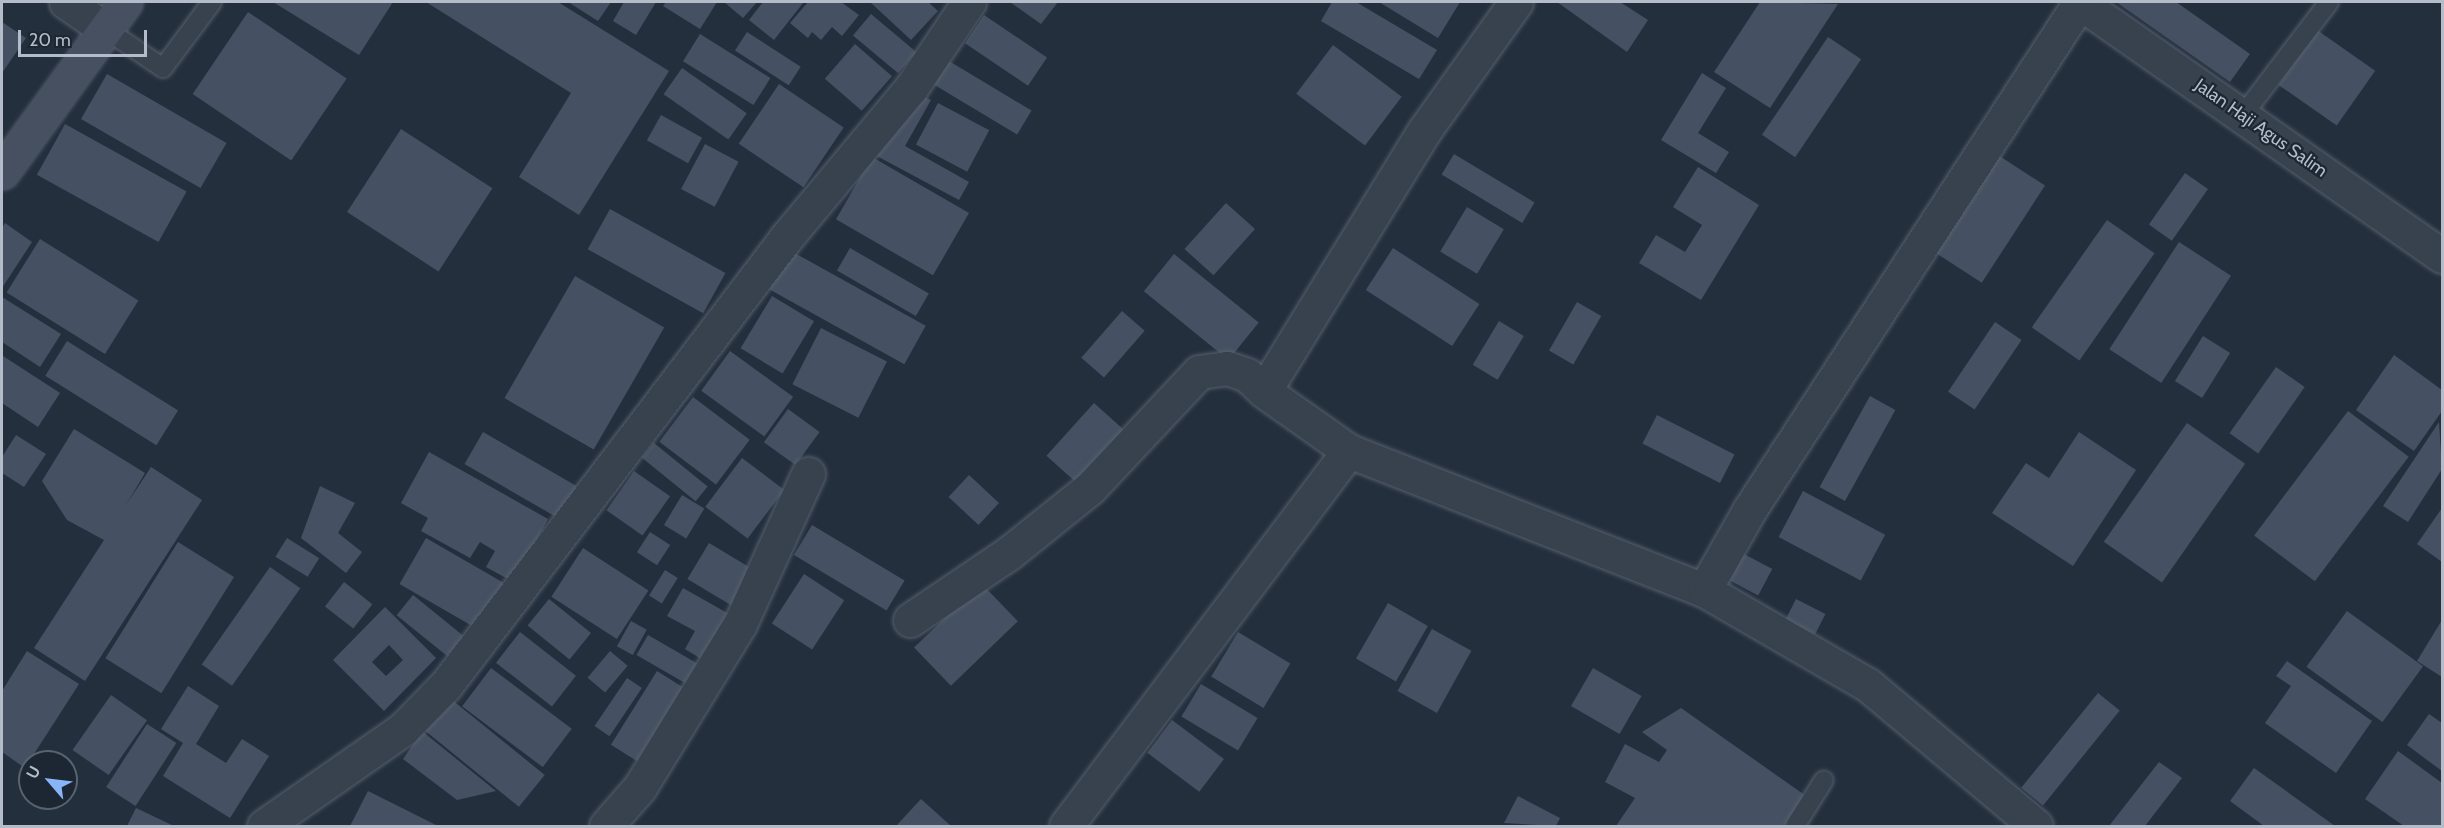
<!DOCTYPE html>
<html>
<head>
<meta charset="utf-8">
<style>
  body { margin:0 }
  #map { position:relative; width:2444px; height:828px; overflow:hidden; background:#242f3e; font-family:Cabin,sans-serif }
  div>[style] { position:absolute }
  .building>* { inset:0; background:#455162; transform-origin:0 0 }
  .roads { filter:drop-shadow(0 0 2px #565f6c) drop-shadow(0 0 2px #565f6c) }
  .service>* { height:18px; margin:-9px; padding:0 9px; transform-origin:9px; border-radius:9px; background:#38414e }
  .minor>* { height:33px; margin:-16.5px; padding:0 16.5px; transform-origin:16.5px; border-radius:16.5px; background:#38414e }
  .secondary>* { height:33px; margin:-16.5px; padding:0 16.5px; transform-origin:16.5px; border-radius:16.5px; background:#465061 }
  span { translate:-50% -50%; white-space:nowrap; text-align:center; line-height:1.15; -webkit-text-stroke:4.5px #1d2633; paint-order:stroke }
  .street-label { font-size:18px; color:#b4bcc9 }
  .frame { position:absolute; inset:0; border:3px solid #b4bcc9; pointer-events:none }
  .north { position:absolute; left:18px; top:750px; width:60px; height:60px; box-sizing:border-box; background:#1d2633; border:2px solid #59626f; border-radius:50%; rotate:298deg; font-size:16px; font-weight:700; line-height:24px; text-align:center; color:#b4bcc9 }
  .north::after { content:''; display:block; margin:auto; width:21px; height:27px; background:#8ab4f8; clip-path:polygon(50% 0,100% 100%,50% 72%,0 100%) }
  .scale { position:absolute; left:18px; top:30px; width:129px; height:27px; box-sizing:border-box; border:3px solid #b4bcc9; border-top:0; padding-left:8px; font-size:18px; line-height:21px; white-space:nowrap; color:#b4bcc9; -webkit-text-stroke:4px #1d2633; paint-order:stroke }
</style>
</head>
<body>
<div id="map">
  <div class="building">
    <div style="clip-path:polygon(273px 2px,393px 2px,359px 55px)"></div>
    <div style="clip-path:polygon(426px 2px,558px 2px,669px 71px,579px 215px,519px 177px,571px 93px)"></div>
    <div style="clip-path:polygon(568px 2px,611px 2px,598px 21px)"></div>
    <div style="clip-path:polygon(624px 2px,656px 2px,636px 35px,613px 21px)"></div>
    <div style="clip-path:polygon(666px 2px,717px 2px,700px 29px,663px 6px)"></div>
    <div style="clip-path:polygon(724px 2px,757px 2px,743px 18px)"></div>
    <div style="clip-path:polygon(763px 2px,801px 2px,803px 3px,774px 40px,749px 20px)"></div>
    <div style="clip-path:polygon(808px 2px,841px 2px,859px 15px,842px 36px,832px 27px,821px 40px,812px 32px,808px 38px,790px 23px)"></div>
    <div style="clip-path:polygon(870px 2px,928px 2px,938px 11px,911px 40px)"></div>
    <div style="clip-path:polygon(1010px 2px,1058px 2px,1041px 24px)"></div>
    <div style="clip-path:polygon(1332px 2px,1356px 2px,1437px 50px,1419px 79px,1321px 21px)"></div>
    <div style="clip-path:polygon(1379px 2px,1460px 2px,1438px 38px)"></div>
    <div style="clip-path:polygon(1557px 2px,1620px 2px,1648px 20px,1627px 52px)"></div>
    <div style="clip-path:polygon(1760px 2px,1838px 4px,1770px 108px,1714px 72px)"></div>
    <div style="clip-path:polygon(2116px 2px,2176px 2px,2250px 54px,2230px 82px)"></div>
    <div style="left:248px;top:12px;width:119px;height:99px;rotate:34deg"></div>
    <div style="left:871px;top:14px;width:59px;height:28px;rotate:40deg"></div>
    <div style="left:984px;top:15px;width:76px;height:34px;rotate:34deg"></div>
    <div style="clip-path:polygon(2px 22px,26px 38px,2px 73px)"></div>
    <div style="left:2317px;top:30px;width:71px;height:67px;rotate:35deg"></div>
    <div style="left:747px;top:32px;width:64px;height:22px;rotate:33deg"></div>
    <div style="left:700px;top:34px;width:83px;height:32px;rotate:32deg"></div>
    <div style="left:1828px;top:37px;width:40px;height:118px;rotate:34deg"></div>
    <div style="left:855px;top:44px;width:49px;height:46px;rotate:41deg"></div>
    <div style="left:1333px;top:45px;width:86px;height:61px;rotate:37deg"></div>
    <div style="left:939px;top:55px;width:108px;height:28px;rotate:31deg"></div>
    <div style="left:682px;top:68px;width:79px;height:32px;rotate:35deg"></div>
    <div style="clip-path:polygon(1702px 73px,1726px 88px,1698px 133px,1729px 152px,1716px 173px,1661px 140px)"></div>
    <div style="left:107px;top:74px;width:138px;height:52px;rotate:30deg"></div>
    <div style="left:779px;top:84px;width:78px;height:72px;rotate:34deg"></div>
    <div style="clip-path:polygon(911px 90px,931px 100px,905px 146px,969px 182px,959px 200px,875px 155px)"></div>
    <div style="left:938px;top:103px;width:58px;height:47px;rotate:28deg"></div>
    <div style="left:661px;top:115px;width:47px;height:29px;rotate:29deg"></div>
    <div style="left:65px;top:124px;width:139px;height:58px;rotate:29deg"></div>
    <div style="left:401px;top:129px;width:109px;height:99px;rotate:33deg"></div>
    <div style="left:705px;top:144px;width:38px;height:51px;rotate:28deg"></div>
    <div style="left:1454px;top:154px;width:94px;height:24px;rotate:31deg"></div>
    <div style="left:1998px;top:155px;width:56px;height:116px;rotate:33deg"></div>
    <div style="left:872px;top:157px;width:112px;height:72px;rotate:30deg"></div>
    <div style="clip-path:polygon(1698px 167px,1759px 205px,1701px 300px,1639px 263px,1656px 235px,1685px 252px,1702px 225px,1673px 207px)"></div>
    <div style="left:2185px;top:173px;width:28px;height:63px;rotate:35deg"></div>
    <div style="left:1226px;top:203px;width:39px;height:62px;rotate:42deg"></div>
    <div style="left:1467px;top:207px;width:43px;height:52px;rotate:31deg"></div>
    <div style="left:610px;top:209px;width:132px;height:46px;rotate:29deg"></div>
    <div style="left:2107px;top:220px;width:58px;height:131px;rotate:35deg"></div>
    <div style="clip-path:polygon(5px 223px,32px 242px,2px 288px,2px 228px)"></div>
    <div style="left:40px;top:239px;width:116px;height:63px;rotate:32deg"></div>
    <div style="left:2179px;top:242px;width:62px;height:128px;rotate:33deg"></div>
    <div style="left:850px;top:248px;width:91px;height:26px;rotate:30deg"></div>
    <div style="left:1393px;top:248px;width:103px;height:50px;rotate:33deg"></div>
    <div style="left:791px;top:251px;width:154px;height:44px;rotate:29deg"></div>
    <div style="left:1174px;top:254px;width:109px;height:48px;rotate:39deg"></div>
    <div style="left:575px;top:276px;width:103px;height:141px;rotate:30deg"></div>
    <div style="left:772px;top:296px;width:49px;height:61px;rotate:31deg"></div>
    <div style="clip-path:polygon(2px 297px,61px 334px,40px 367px,2px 342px)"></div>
    <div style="left:1577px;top:302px;width:28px;height:56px;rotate:30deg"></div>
    <div style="left:1122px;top:311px;width:30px;height:62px;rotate:41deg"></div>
    <div style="left:1499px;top:321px;width:29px;height:51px;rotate:31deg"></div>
    <div style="left:1995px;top:322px;width:32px;height:84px;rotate:34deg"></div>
    <div style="left:821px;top:328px;width:74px;height:63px;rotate:27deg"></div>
    <div style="left:2203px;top:336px;width:32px;height:53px;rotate:32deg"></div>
    <div style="left:67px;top:341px;width:131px;height:41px;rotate:32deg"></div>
    <div style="left:730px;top:351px;width:78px;height:49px;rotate:36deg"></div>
    <div style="clip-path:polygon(2394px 355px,2442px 390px,2442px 411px,2414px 451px,2356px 410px)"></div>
    <div style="clip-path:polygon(3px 356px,60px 393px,38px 427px,2px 403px)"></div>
    <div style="left:2276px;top:367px;width:35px;height:81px;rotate:35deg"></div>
    <div style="left:1870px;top:396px;width:29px;height:104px;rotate:29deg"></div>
    <div style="left:693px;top:397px;width:71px;height:56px;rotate:37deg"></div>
    <div style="left:1094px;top:403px;width:43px;height:71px;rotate:42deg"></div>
    <div style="left:788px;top:409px;width:39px;height:41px;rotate:36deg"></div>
    <div style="left:2348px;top:411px;width:76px;height:156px;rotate:37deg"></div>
    <div style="left:1657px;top:415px;width:87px;height:32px;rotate:27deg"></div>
    <div style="clip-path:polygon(2439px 422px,2442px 469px,2408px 522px,2383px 506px)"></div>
    <div style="left:2187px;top:423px;width:71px;height:145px;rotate:35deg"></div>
    <div style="clip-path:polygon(74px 429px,145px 473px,126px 505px,151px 467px,202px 500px,85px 681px,34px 648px,104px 540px,67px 520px,42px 481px)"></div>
    <div style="left:483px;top:432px;width:114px;height:37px;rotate:30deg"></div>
    <div style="clip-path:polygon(2079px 432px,2136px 470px,2073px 566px,1992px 513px,2026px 463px,2049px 478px)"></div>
    <div style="clip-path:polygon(16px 435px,46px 454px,24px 487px,2px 473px,2px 457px)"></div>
    <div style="left:654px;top:443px;width:69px;height:19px;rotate:39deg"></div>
    <div style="clip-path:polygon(429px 452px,548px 519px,513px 582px,486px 567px,495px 551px,480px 542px,470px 558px,421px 531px,428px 518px,401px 503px)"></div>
    <div style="left:742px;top:458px;width:53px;height:61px;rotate:37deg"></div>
    <div style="left:634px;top:471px;width:44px;height:48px;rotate:35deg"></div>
    <div style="left:969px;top:475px;width:41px;height:30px;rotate:43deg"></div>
    <div style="clip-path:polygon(320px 486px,355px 503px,338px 533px,362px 552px,346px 573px,301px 538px)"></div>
    <div style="left:1803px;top:491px;width:93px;height:52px;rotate:28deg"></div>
    <div style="left:682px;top:495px;width:26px;height:35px;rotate:31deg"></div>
    <div style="clip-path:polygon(2442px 508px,2442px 562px,2417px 544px)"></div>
    <div style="left:812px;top:525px;width:108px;height:35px;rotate:31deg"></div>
    <div style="left:650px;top:532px;width:24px;height:24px;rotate:33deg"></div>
    <div style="left:287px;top:538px;width:38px;height:22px;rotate:32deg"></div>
    <div style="left:426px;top:538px;width:95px;height:53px;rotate:30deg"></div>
    <div style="left:178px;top:542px;width:66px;height:137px;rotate:32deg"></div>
    <div style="left:709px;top:543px;width:57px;height:42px;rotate:31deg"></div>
    <div style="left:583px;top:548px;width:78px;height:58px;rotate:33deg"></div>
    <div style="left:1744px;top:554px;width:32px;height:30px;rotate:28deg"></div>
    <div style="left:270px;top:567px;width:37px;height:119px;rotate:35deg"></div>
    <div style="left:665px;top:570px;width:15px;height:30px;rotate:32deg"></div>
    <div style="left:804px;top:574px;width:48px;height:59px;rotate:33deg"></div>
    <div style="left:344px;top:582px;width:36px;height:31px;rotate:38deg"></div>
    <div style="left:981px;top:583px;width:53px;height:93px;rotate:46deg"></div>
    <div style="clip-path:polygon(683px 588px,729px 614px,703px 660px,685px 649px,695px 631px,667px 616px)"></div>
    <div style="left:413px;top:595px;width:65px;height:26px;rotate:39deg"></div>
    <div style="left:549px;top:599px;width:54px;height:34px;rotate:39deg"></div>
    <div style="left:1796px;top:599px;width:33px;height:23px;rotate:27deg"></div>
    <div style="left:1388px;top:603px;width:46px;height:64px;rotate:30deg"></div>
    <div style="clip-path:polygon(evenodd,385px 607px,436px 658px,384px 711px,333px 660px,385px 607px,389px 645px,403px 660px,386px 676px,372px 662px,389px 645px)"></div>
    <div style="left:2347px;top:611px;width:94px;height:69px;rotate:36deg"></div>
    <div style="clip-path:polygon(2442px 620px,2442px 677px,2417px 661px)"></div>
    <div style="left:631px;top:621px;width:18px;height:29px;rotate:29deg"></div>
    <div style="left:1432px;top:629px;width:45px;height:71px;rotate:29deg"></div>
    <div style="left:520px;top:632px;width:71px;height:39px;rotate:38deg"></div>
    <div style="left:1238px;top:632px;width:61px;height:52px;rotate:31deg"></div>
    <div style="left:648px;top:635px;width:68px;height:23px;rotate:30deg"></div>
    <div style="clip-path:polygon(27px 651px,79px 684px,25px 768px,2px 752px,2px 691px)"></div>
    <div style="left:610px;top:651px;width:23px;height:35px;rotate:40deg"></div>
    <div style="clip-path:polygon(2287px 661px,2372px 721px,2336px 773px,2265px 723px,2291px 686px,2276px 676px)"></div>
    <div style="left:491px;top:668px;width:101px;height:48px;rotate:37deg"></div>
    <div style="left:1593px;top:668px;width:56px;height:44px;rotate:30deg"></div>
    <div style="left:657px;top:671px;width:38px;height:87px;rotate:32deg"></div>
    <div style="left:627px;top:678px;width:18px;height:58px;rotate:34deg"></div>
    <div style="left:1201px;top:684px;width:66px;height:38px;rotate:31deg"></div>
    <div style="clip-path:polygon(188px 686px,219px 706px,196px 744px,226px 763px,242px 739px,269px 756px,230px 818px,163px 776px,183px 743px,161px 729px)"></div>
    <div style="left:2098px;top:693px;width:28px;height:122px;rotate:39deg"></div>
    <div style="left:111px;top:695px;width:44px;height:67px;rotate:35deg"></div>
    <div style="left:446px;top:695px;width:127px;height:41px;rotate:39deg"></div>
    <div style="clip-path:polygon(1681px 708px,1806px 796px,1785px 826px,1616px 826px,1635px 798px,1605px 782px,1625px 744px,1659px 762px,1667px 750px,1642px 732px)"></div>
    <div style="clip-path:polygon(2429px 714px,2442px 723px,2442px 771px,2407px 745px)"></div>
    <div style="left:1172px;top:720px;width:65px;height:41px;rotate:37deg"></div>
    <div style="left:147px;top:724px;width:35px;height:75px;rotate:33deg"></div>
    <div style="clip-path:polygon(422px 731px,496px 791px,457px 800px,403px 759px)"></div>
    <div style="clip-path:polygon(2398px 751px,2442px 783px,2442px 826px,2404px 826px,2365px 799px)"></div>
    <div style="clip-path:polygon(2159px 762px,2182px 778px,2145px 826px,2109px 826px)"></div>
    <div style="clip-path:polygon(2254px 768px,2335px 826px,2264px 826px,2230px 801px)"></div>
    <div style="clip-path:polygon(368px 791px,438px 826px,350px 826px)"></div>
    <div style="clip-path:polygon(1518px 796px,1560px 818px,1556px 826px,1504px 823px)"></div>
    <div style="clip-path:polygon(921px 799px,951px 826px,896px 826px)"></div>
    <div style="clip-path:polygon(136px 808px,174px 826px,127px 826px)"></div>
  </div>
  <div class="roads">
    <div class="service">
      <div style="left:105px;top:29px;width:70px;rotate:33.9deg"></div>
      <div style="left:163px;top:68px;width:82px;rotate:-53.4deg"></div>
      <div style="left:2243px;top:115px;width:142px;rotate:-52.7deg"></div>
      <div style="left:1795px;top:826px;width:54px;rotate:-57.8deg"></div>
    </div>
    <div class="minor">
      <div style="left:66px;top:2px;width:47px;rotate:34.7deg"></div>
      <div style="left:1516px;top:2px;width:158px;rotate:125.5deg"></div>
      <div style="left:1424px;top:131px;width:305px;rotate:121.6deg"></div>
      <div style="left:1264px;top:391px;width:104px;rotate:35.2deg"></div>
      <div style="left:1349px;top:451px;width:381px;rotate:21.4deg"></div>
      <div style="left:1704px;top:590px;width:190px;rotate:30.1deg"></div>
      <div style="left:1868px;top:685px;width:219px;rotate:40deg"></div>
      <div style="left:2079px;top:2px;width:443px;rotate:35deg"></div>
      <div style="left:1704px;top:590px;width:93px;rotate:-60.4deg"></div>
      <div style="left:1750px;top:509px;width:605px;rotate:-56.94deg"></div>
      <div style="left:910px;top:620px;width:120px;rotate:-34.1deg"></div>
      <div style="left:1009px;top:553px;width:104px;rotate:-38.7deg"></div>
      <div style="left:1090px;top:488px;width:159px;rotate:-46.8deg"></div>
      <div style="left:1199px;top:372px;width:28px;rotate:-8deg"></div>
      <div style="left:1227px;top:368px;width:21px;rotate:19deg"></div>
      <div style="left:1247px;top:375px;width:23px;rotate:43deg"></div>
      <div style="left:264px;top:826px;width:169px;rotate:-34.9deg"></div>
      <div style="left:403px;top:729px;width:62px;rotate:-45.7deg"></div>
      <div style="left:446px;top:685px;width:562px;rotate:-52.74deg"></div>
      <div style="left:786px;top:238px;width:195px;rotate:-50.2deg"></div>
      <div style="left:911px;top:88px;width:104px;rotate:-56deg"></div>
      <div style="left:606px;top:826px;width:52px;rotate:-48.9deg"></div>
      <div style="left:640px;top:787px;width:191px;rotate:-58.5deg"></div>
      <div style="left:740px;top:624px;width:165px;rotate:-65.6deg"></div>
      <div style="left:1066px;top:826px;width:470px;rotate:-53deg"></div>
    </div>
    <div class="secondary">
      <div style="left:2px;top:172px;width:210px;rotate:-54.1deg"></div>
    </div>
  </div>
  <div class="street-label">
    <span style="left:2261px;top:128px;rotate:35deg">Jalan Haji Agus Salim</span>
  </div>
  <div class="frame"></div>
  <div class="north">U</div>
  <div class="scale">20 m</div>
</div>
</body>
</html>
